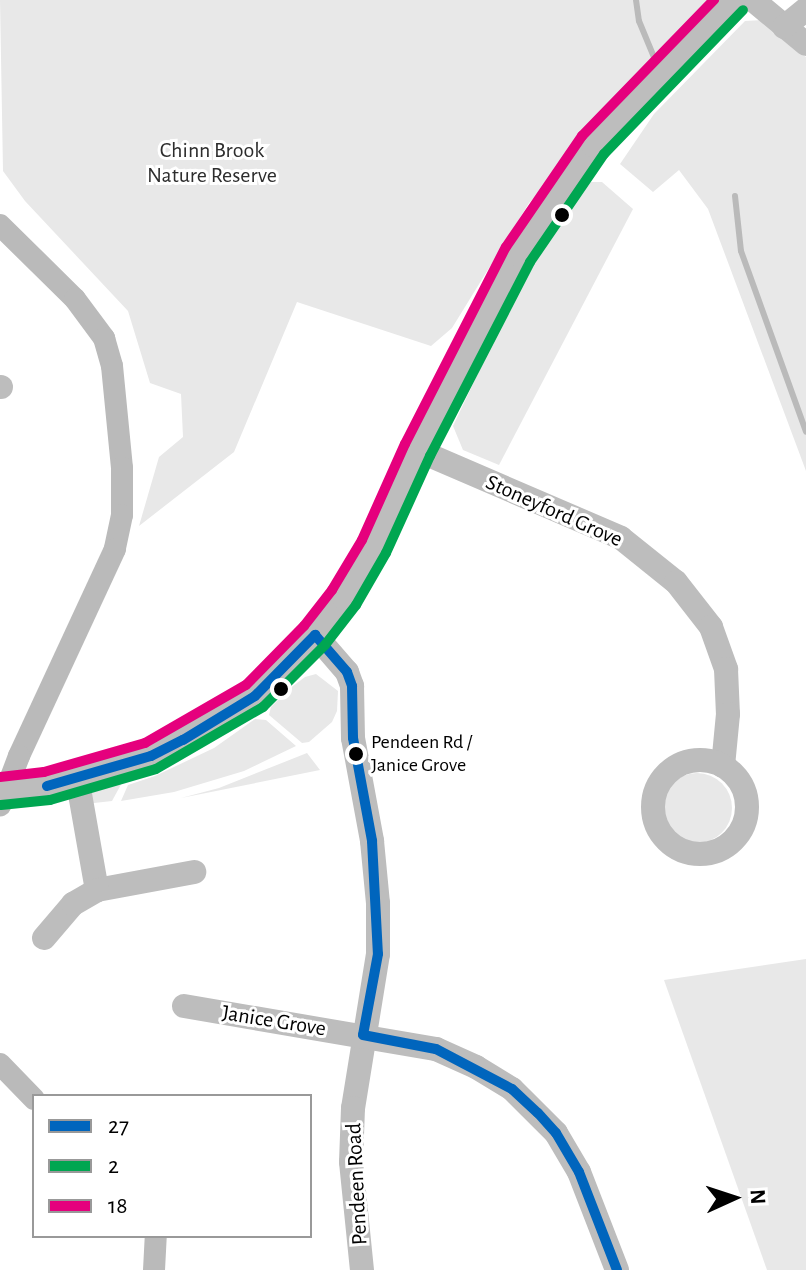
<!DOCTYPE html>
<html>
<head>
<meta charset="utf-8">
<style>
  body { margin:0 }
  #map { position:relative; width:806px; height:1270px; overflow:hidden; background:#fff; font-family:"Alegreya Sans",sans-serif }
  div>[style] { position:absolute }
  .green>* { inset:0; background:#e8e8e8 }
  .round { border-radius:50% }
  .stream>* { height:6px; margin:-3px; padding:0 3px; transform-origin:3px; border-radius:3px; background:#bababa }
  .canal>* { height:22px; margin:-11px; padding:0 11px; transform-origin:11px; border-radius:11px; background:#bababa }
  .minor>* { height:24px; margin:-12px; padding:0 12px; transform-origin:12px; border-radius:12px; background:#bdbdbd }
  .minor>.ring { margin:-12px; padding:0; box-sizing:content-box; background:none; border:24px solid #bdbdbd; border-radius:50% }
  .bus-1>* { height:10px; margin:-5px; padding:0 5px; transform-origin:5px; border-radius:5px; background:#0065bd }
  .bus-2>* { height:10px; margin:-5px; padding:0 5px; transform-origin:5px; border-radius:5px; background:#00a651 }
  .bus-3>* { height:10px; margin:-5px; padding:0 5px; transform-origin:5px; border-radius:5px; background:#e5007d }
  .dots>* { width:22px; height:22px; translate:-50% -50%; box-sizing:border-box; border:4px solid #fff; border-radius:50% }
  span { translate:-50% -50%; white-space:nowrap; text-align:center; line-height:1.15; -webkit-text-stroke:6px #fff; paint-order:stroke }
  .bus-label { font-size:20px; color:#000 }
  .left { translate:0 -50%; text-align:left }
  .park-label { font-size:22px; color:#2d2d2d }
  .street-label { font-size:22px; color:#000 }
  .legend { position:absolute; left:32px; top:1094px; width:280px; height:144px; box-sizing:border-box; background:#fff; border:2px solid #999; margin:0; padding:10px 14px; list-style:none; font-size:24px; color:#000 }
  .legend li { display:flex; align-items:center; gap:16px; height:40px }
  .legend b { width:40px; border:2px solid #999 }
  .north { position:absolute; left:694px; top:1158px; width:80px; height:80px; -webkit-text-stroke:6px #fff; paint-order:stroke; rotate:87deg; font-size:22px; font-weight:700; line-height:32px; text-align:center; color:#000 }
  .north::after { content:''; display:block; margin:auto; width:28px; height:36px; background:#000; clip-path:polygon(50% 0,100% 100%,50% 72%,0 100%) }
</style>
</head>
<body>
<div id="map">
  <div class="green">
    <div style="clip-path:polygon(0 0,713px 0,529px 203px,452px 328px,431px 346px,297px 302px,234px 452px,139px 526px,159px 457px,183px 437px,181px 394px,150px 383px,128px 311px,25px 201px,3px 171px)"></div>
    <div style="clip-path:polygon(763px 20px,806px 57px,806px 471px,708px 209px,679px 170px,653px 192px,620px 164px,654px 114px,745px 21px)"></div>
    <div style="clip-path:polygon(591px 182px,602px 182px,633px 209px,499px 465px,463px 450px,453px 426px,529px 266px)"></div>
    <div style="clip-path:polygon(316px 674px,338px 691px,337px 711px,332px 722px,309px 742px,302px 743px,269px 715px,271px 707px,289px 689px,305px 677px)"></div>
    <div style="clip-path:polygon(255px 719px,266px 720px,296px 746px,244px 771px,174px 792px,121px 801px,128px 785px,155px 776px,214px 748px)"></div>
    <div style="clip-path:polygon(307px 753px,320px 770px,181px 798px,219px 788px)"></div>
    <div class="round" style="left:662px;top:773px;width:70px;height:70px"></div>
    <div style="clip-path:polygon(124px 779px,112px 801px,85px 804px,89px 793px,96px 788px)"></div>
    <div style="clip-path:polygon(806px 959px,806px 1270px,767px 1270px,664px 980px)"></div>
  </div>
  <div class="stream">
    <div style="left:636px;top:0;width:21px;rotate:82deg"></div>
    <div style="left:639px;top:21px;width:44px;rotate:67.5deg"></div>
    <div style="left:735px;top:196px;width:55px;rotate:83.8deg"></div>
    <div style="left:741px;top:251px;width:192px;rotate:70.2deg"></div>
  </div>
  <div class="canal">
    <div style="left:0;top:225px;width:105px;rotate:44.6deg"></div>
    <div style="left:75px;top:299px;width:49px;rotate:53.4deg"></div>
    <div style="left:104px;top:338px;width:29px;rotate:74deg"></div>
    <div style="left:112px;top:366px;width:102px;rotate:84.4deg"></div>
    <div style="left:122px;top:468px;width:47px;rotate:90deg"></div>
    <div style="left:122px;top:515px;width:35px;rotate:102deg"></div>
    <div style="left:115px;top:549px;width:228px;rotate:114.9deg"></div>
    <div style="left:19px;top:756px;width:53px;rotate:110.8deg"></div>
    <div style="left:0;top:1064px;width:49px;rotate:45.8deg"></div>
    <div style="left:154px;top:1270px;width:34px;rotate:-87deg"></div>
  </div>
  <div class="minor">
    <div style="left:753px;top:0;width:69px;rotate:39.7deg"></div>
    <div style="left:784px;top:27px;width:28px;rotate:-39deg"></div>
    <div style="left:0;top:387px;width:1px"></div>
    <div style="left:417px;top:450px;width:222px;rotate:23.3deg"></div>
    <div style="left:621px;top:538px;width:70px;rotate:38.7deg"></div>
    <div style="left:676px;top:582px;width:57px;rotate:52.1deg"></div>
    <div style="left:711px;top:627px;width:45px;rotate:70.3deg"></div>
    <div style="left:726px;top:669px;width:45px;rotate:87.5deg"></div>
    <div style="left:728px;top:714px;width:52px;rotate:95.5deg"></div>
    <div style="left:315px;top:635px;width:49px;rotate:49.1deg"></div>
    <div style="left:347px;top:672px;width:15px;rotate:70deg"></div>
    <div style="left:352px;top:686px;width:52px;rotate:88.9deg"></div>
    <div style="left:353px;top:738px;width:105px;rotate:79.5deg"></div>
    <div style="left:372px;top:841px;width:62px;rotate:84.5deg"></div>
    <div style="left:378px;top:903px;width:51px;rotate:90deg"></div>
    <div style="left:378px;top:954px;width:156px;rotate:99.2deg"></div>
    <div style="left:353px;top:1108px;width:54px;rotate:92.1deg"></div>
    <div style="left:351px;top:1162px;width:109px;rotate:84.2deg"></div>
    <div class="ring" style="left:653px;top:760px;width:70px;height:70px"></div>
    <div style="left:77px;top:777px;width:115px;rotate:80deg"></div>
    <div style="left:97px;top:890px;width:99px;rotate:-10.5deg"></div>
    <div style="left:0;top:791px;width:47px;rotate:-6.1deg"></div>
    <div style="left:47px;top:786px;width:108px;rotate:-16.1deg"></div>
    <div style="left:151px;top:756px;width:120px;rotate:-30deg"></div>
    <div style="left:255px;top:696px;width:86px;rotate:-45.5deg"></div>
    <div style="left:315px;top:635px;width:47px;rotate:-51.9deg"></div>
    <div style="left:344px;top:598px;width:60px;rotate:-60deg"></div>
    <div style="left:374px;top:546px;width:105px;rotate:-65.9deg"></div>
    <div style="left:417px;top:450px;width:220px;rotate:-62.6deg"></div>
    <div style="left:518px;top:255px;width:133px;rotate:-55.7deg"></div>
    <div style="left:593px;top:145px;width:202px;rotate:-46deg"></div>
    <div style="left:44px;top:938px;width:45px;rotate:-49.5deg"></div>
    <div style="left:73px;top:904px;width:28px;rotate:-30deg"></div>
    <div style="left:184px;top:1006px;width:256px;rotate:9.7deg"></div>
    <div style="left:436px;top:1049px;width:44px;rotate:24.2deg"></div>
    <div style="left:476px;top:1067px;width:42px;rotate:31.4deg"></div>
    <div style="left:512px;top:1089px;width:62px;rotate:45deg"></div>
    <div style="left:556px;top:1133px;width:45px;rotate:59.5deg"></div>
    <div style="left:579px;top:1172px;width:105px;rotate:68.8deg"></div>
  </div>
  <div class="bus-1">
    <div style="left:47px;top:786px;width:108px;rotate:-16.1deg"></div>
    <div style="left:151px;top:756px;width:36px;rotate:-27deg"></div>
    <div style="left:183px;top:740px;width:84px;rotate:-31.4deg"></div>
    <div style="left:255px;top:696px;width:86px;rotate:-45.5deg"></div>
    <div style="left:315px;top:635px;width:49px;rotate:49.1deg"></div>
    <div style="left:347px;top:672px;width:15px;rotate:70deg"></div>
    <div style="left:352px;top:686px;width:52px;rotate:88.9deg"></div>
    <div style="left:353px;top:738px;width:105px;rotate:79.5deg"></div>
    <div style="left:372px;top:841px;width:113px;rotate:87deg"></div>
    <div style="left:378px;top:954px;width:82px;rotate:100.5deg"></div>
    <div style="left:363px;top:1035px;width:74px;rotate:10.9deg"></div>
    <div style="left:436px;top:1049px;width:86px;rotate:27.8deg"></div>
    <div style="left:512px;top:1089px;width:35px;rotate:43deg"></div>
    <div style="left:538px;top:1113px;width:27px;rotate:48deg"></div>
    <div style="left:556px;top:1133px;width:45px;rotate:59.5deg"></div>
    <div style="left:579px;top:1172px;width:105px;rotate:68.8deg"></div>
  </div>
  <div class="bus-2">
    <div style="left:1px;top:805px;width:49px;rotate:-5.8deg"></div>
    <div style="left:50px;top:800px;width:110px;rotate:-16.3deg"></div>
    <div style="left:156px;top:769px;width:124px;rotate:-30.1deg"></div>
    <div style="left:263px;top:707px;width:88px;rotate:-45deg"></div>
    <div style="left:325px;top:645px;width:51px;rotate:-52.2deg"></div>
    <div style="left:356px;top:605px;width:60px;rotate:-60deg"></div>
    <div style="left:386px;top:553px;width:107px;rotate:-65.6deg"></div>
    <div style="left:430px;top:456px;width:218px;rotate:-62.7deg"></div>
    <div style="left:530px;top:262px;width:131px;rotate:-55.6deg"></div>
    <div style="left:604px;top:154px;width:200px;rotate:-46deg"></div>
  </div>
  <div class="bus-3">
    <div style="left:0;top:777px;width:44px;rotate:-6.5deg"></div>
    <div style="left:44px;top:772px;width:105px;rotate:-16deg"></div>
    <div style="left:145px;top:743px;width:116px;rotate:-29.9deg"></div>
    <div style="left:246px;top:685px;width:83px;rotate:-45.5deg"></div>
    <div style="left:304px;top:626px;width:46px;rotate:-52.1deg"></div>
    <div style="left:332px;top:590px;width:58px;rotate:-59deg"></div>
    <div style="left:362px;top:540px;width:105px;rotate:-65.9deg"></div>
    <div style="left:405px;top:444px;width:221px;rotate:-62.9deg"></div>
    <div style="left:506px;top:247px;width:135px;rotate:-55.6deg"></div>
    <div style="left:582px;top:136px;width:190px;rotate:-45.9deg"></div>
  </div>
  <div class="dots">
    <div style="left:562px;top:215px;background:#000"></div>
    <div style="left:281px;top:689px;background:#000"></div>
    <div style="left:356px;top:754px;background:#000"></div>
  </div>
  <div class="bus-label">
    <span class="left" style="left:371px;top:754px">Pendeen Rd /<br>Janice Grove</span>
  </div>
  <div class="park-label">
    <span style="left:212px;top:163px">Chinn Brook<br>Nature Reserve</span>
  </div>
  <div class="street-label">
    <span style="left:554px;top:511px;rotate:24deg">Stoneyford Grove</span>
    <span style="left:274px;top:1021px;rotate:9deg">Janice Grove</span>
    <span style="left:357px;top:1184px;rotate:-93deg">Pendeen Road</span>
  </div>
  <ul class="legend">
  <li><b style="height:10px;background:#0065bd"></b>27</li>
  <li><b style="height:10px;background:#00a651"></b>2</li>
  <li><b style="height:10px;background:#e5007d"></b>18</li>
  </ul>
  <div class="north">N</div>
</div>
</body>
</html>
